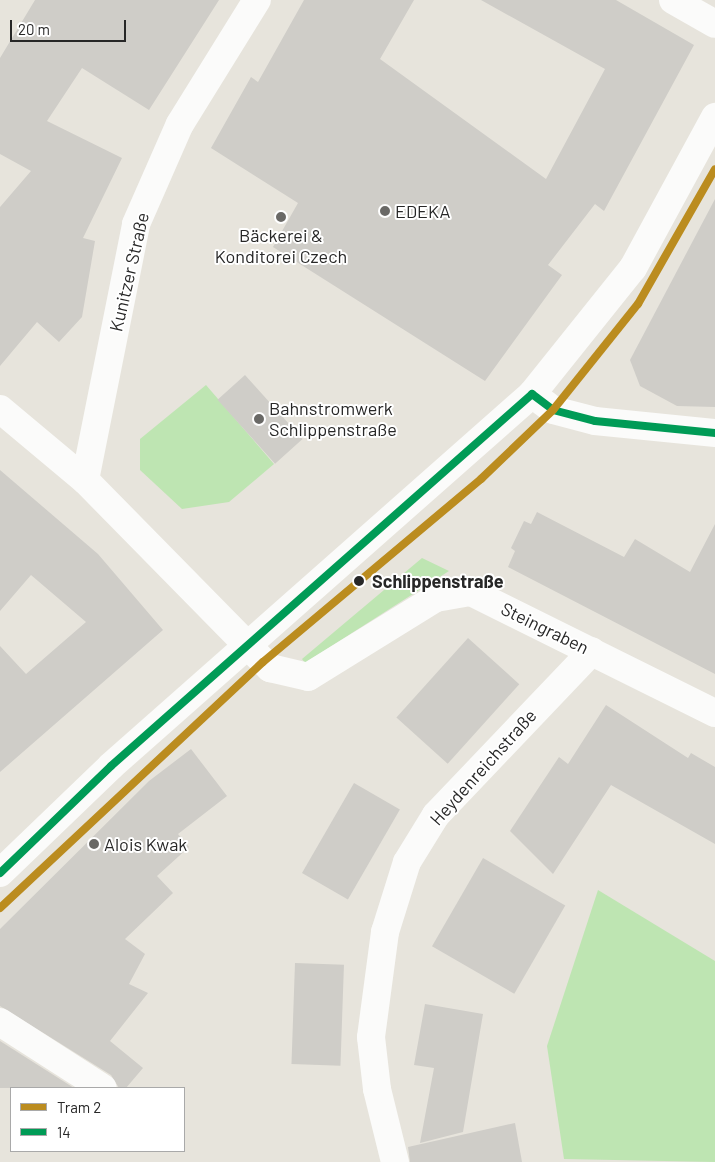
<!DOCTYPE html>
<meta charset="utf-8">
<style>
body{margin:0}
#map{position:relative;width:715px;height:1162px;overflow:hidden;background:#e7e4dc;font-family:Barlow,sans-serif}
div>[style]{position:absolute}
.green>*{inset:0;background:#bee5b2}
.building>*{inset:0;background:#cfcdc8;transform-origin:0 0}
.minor>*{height:28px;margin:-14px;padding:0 14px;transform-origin:14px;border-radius:14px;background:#fbfbfa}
.tertiary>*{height:28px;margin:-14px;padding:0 14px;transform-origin:14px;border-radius:14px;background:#fbfbfa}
.bus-1>*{height:8px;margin:-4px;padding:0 4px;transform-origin:4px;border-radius:4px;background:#009b56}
.tram-1>*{height:8px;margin:-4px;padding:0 4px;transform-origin:4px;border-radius:4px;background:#bb8c1f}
.dots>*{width:14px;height:14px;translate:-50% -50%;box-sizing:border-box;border:2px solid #fff;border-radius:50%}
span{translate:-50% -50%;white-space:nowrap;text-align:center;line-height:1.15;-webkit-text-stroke:4px #fff;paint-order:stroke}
.poi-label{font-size:18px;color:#272727}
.left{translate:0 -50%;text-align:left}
.street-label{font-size:18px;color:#272727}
.stop-label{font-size:18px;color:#272727;font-weight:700}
.legend{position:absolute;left:10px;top:1087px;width:175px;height:65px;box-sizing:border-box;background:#fff;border:1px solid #a9a9a9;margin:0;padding:6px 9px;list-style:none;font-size:15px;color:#272727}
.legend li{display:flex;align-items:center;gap:10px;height:25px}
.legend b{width:25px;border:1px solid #a9a9a9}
.scale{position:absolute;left:10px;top:20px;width:116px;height:22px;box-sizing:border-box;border:2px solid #272727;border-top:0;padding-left:6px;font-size:15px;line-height:18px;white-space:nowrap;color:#272727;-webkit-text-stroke:4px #fff;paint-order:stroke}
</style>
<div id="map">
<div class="green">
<i style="clip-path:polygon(206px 385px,274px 464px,229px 502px,182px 509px,140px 470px,140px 439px)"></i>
<i style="clip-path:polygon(422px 558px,449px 571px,305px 663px,302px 659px)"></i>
<i style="clip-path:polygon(598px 890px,715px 961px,715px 1162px,564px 1159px,547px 1046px)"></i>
</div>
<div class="building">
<i style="clip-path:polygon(35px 0,219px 0,149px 110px,82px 68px,47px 121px,122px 158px,83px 238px,95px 241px,82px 317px,59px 342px,37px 322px,0 366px,0 207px,31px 171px,0 154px,0 58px)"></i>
<i style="clip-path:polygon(304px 0,414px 0,380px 59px,546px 179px,605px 69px,481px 0,616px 0,694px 45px,604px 211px,595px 204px,548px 265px,562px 275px,485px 381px,273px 247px,298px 203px,211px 148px,251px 77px,258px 82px)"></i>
<i style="clip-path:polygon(715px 199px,715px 407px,677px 406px,640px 386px,630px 360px)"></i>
<i style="left:245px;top:375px;width:86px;height:37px;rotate:48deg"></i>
<i style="clip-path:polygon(0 470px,98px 554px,163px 630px,0 772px,0 646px,26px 674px,86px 622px,31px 575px,0 611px)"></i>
<i style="clip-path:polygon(537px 512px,624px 557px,635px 539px,690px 572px,715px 524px,715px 674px,508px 567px,515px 551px,511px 548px,524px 521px,531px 524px)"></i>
<i style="left:468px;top:638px;width:69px;height:107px;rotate:42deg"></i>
<i style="clip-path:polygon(606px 705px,688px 758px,691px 753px,715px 767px,715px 844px,611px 785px,553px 874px,510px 831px,559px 757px,568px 764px)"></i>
<i style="clip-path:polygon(191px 749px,227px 796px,178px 834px,189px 847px,157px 876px,173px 893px,125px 939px,145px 954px,129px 984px,148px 993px,110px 1041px,143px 1068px,126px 1088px,119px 1088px,111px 1075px,0 1006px,0 929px,149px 781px)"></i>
<i style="left:354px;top:783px;width:53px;height:104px;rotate:30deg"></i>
<i style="left:483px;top:858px;width:95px;height:102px;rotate:30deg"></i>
<i style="left:295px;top:963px;width:49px;height:101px;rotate:2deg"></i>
<i style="clip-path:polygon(425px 1004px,483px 1014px,463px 1132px,420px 1143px,434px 1068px,414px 1065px)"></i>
<i style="clip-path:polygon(0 1041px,74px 1088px,0 1088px)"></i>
<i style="clip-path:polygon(515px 1123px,522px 1162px,410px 1162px,408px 1147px)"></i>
</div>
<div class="minor">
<i style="left:673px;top:0;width:48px;rotate:29.7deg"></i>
<i style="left:532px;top:394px;width:26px;rotate:37deg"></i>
<i style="left:553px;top:410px;width:43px;rotate:14.7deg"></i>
<i style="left:595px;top:421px;width:121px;rotate:5.7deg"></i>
<i style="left:0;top:409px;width:111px;rotate:39.9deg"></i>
<i style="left:85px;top:480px;width:264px;rotate:45.5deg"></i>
<i style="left:270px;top:668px;width:39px;rotate:13deg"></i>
<i style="left:308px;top:677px;width:150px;rotate:-31.7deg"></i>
<i style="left:436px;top:598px;width:36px;rotate:-10deg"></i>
<i style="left:471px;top:592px;width:272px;rotate:26.4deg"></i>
<i style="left:85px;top:480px;width:261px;rotate:-78.7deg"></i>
<i style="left:136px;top:224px;width:109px;rotate:-66.3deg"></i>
<i style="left:180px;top:124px;width:146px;rotate:-58.2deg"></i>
<i style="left:0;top:1022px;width:122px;rotate:32.7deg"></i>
<i style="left:395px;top:1162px;width:75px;rotate:-103.9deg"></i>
<i style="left:377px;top:1089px;width:52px;rotate:-96.6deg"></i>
<i style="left:371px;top:1037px;width:106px;rotate:-82.4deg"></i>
<i style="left:385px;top:932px;width:73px;rotate:-72.6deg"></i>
<i style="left:407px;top:862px;width:55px;rotate:-58.3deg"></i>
<i style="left:436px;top:815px;width:226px;rotate:-46.4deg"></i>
</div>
<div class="tertiary">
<i style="left:0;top:873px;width:154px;rotate:-43.9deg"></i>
<i style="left:111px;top:766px;width:562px;rotate:-41.46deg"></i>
<i style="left:532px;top:394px;width:161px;rotate:-51.3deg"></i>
<i style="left:633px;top:268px;width:172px;rotate:-61.5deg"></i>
</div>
<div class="bus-1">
<i style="left:532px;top:394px;width:26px;rotate:37deg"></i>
<i style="left:553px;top:410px;width:43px;rotate:14.7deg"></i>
<i style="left:595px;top:421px;width:121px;rotate:5.7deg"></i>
<i style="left:0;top:873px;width:154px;rotate:-43.9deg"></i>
<i style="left:111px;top:766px;width:562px;rotate:-41.46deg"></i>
</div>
<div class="tram-1">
<i style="left:0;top:908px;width:360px;rotate:-43.1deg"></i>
<i style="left:263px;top:662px;width:285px;rotate:-40deg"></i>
<i style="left:481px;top:479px;width:100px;rotate:-43.8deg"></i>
<i style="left:553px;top:410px;width:136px;rotate:-51.3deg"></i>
<i style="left:638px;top:304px;width:155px;rotate:-60.3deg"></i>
</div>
<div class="dots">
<i style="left:385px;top:211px;background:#6a6966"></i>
<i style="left:281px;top:217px;background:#6a6966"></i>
<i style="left:259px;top:419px;background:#6a6966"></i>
<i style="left:359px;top:581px;background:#272727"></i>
<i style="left:94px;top:844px;background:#6a6966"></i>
</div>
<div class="poi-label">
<span class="left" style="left:395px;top:211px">EDEKA</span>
<span style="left:281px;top:246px">Bäckerei &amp;<br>Konditorei Czech</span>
<span class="left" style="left:269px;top:419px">Bahnstromwerk<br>Schlippenstraße</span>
<span class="left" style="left:104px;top:844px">Alois Kwak</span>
</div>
<div class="street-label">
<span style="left:129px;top:272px;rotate:-77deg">Kunitzer Straße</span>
<span style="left:545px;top:628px;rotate:26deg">Steingraben</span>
<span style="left:483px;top:767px;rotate:-48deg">Heydenreichstraße</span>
</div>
<div class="stop-label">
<span class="left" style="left:372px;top:581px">Schlippenstraße</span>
</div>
<ul class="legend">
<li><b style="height:6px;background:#bb8c1f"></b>Tram 2</li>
<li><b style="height:6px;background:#009b56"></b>14</li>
</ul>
<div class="scale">20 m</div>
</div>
